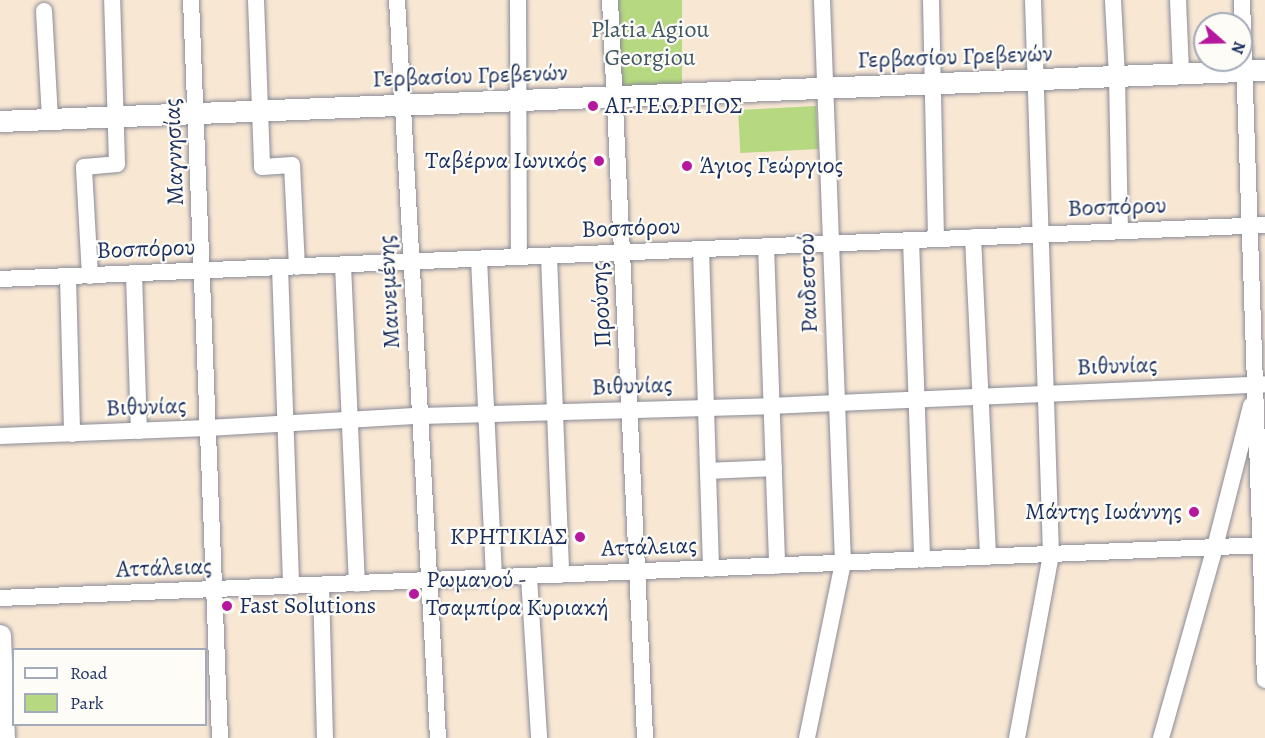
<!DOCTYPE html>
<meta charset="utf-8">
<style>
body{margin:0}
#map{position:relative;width:1265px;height:738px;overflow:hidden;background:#f8e7d3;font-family:Alegreya,serif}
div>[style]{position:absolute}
.green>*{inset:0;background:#b6d880;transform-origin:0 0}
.roads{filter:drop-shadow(0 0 2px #8a8b98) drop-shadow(0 0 2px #8a8b98)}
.minor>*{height:16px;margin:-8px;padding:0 8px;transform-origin:8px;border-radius:8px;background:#fff}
.major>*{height:21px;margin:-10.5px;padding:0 10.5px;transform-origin:10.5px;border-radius:10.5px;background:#fff}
.dots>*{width:16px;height:16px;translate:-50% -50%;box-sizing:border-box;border:3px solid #fdfcf7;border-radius:50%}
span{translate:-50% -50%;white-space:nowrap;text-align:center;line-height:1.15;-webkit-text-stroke:4.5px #fdfcf7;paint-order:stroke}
.park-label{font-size:24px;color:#425966}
.street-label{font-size:24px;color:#1b2f5e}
.poi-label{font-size:24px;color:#1b2f5e}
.left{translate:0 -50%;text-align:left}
.right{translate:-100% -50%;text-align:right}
.legend{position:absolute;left:12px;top:648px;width:195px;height:78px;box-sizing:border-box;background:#fdfcf7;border:2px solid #a3aaba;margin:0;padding:8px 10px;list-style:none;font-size:18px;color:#1b2f5e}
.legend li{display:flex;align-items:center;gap:12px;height:30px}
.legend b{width:30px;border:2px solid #a3aaba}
.north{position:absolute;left:1193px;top:12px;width:60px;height:60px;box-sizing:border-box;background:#fdfcf7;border:2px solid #a3aaba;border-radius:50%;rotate:110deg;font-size:16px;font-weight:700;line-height:24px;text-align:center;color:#1b2f5e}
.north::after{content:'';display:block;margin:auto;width:21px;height:27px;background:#b5179e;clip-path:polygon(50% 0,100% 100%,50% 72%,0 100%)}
</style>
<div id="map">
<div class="green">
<i style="left:616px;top:0;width:66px;height:89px"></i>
<i style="left:816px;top:106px;width:43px;height:78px;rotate:87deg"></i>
</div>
<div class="roads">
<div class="minor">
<i style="left:191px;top:0;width:739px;rotate:87.75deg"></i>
<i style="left:256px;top:0;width:167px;rotate:87.9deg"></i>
<i style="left:262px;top:167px;width:30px;rotate:-4deg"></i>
<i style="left:292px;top:165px;width:102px;rotate:87.2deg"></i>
<i style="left:397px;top:0;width:739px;rotate:86.82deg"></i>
<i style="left:518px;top:0;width:257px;rotate:89.8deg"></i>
<i style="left:610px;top:0;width:739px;rotate:87.28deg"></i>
<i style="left:931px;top:0;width:239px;rotate:88.8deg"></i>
<i style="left:1113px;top:0;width:76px;rotate:87deg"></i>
<i style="left:1117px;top:76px;width:155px;rotate:88.9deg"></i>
<i style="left:1178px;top:0;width:73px;rotate:87.6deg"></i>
<i style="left:1242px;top:0;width:680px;rotate:88.06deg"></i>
<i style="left:44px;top:11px;width:108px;rotate:86.8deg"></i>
<i style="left:973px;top:237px;width:320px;rotate:87.3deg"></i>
<i style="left:911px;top:240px;width:320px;rotate:88deg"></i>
<i style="left:766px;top:246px;width:320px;rotate:88deg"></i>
<i style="left:701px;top:249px;width:320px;rotate:88.2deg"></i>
<i style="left:549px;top:256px;width:319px;rotate:87.8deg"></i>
<i style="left:479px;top:259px;width:319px;rotate:87.3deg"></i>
<i style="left:343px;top:265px;width:319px;rotate:87.5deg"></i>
<i style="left:280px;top:267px;width:320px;rotate:88deg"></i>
<i style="left:134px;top:274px;width:157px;rotate:88.2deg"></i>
<i style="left:90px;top:276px;width:109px;rotate:-93.2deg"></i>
<i style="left:84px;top:167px;width:33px;rotate:-5deg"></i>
<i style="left:117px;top:164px;width:164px;rotate:-91.7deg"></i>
<i style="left:68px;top:277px;width:157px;rotate:88.5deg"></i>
<i style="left:0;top:279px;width:1266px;rotate:-2.44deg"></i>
<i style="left:0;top:436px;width:208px;rotate:-2.2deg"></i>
<i style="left:208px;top:428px;width:211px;rotate:-3.3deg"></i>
<i style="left:419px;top:416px;width:352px;rotate:-1.6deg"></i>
<i style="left:771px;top:406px;width:494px;rotate:-2.5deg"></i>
<i style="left:708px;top:471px;width:66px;rotate:-2.6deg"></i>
<i style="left:529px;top:577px;width:161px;rotate:86.4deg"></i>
<i style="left:321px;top:586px;width:152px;rotate:88.5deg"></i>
<i style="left:0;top:598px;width:1266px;rotate:-2.4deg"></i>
<i style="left:807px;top:738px;width:179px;rotate:-78.4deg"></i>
<i style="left:843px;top:563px;width:563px;rotate:-92.14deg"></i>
<i style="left:1017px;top:738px;width:187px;rotate:-79.5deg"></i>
<i style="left:1051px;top:554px;width:554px;rotate:-91.86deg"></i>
<i style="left:1161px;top:738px;width:198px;rotate:-74.2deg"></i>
<i style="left:1215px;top:547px;width:146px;rotate:-75.7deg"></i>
</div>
<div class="major">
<i style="left:0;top:121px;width:1266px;rotate:-2.31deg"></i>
<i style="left:0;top:635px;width:103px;rotate:87.8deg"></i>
</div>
</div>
<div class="dots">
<i style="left:593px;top:106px;background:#b5179e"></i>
<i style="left:599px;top:161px;background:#b5179e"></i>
<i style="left:687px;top:166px;background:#b5179e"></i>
<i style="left:1194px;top:512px;background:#b5179e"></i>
<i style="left:580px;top:537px;background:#b5179e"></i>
<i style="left:414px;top:594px;background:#b5179e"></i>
<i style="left:227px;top:606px;background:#b5179e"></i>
</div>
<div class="park-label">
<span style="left:650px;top:44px">Platia Agiou<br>Georgiou</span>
</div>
<div class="street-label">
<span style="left:955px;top:57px;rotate:-2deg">Γερβασίου Γρεβενών</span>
<span style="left:470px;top:76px;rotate:-2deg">Γερβασίου Γρεβενών</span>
<span style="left:174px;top:152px;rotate:-92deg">Μαγνησίας</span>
<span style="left:1117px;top:207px;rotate:-2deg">Βοσπόρου</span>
<span style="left:631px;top:228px;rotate:-2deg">Βοσπόρου</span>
<span style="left:146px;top:249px;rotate:-2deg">Βοσπόρου</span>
<span style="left:808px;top:283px;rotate:-92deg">Ραιδεστού</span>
<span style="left:389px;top:292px;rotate:-93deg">Μαινεμένης</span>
<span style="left:601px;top:305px;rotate:-93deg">Προύσης</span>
<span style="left:1117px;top:366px;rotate:-2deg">Βιθυνίας</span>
<span style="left:632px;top:386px;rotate:-2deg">Βιθυνίας</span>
<span style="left:146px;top:407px;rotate:-2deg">Βιθυνίας</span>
<span style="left:649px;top:547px;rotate:-2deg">Αττάλειας</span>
<span style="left:164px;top:568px;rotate:-2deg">Αττάλειας</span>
</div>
<div class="poi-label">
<span class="left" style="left:605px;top:106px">ΑΓ.ΓΕΩΡΓΙΟΣ</span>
<span class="right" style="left:587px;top:161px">Ταβέρνα Ιωνικός</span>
<span class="left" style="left:699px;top:166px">Άγιος Γεώργιος</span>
<span class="right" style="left:1182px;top:512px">Μάντης Ιωάννης</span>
<span class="right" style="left:568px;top:537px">ΚΡΗΤΙΚΙΑΣ</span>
<span class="left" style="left:426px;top:594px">Ρωμανού -<br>Τσαμπίρα Κυριακή</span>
<span class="left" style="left:239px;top:606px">Fast Solutions</span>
</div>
<ul class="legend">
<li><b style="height:8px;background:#fff"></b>Road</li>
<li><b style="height:16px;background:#b6d880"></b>Park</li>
</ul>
<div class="north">N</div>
</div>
